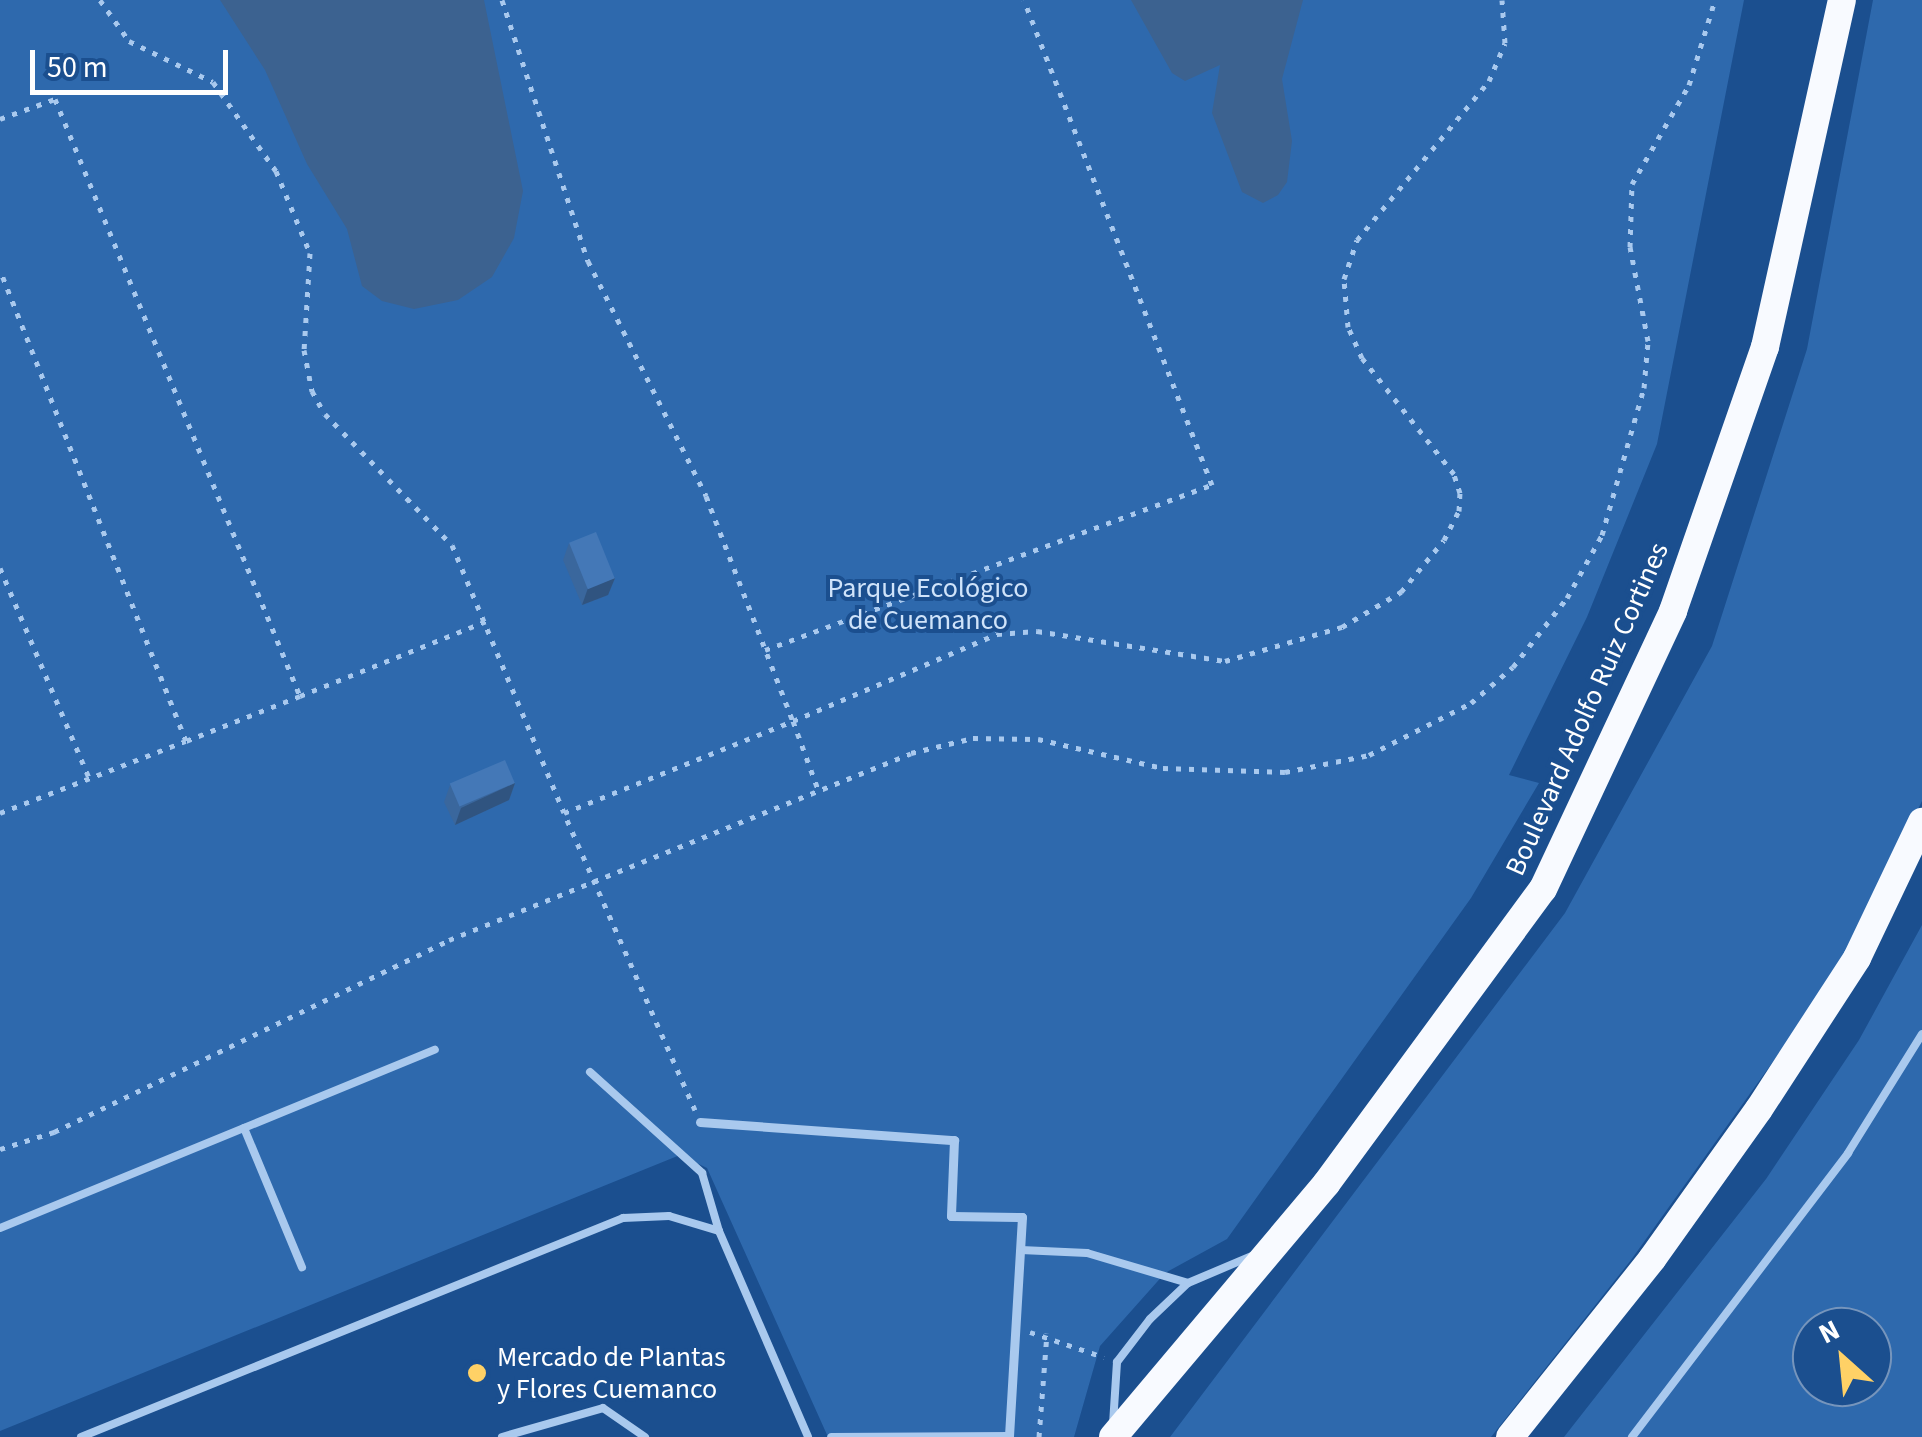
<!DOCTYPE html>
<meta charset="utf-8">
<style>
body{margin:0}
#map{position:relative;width:1922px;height:1437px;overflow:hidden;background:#1b4f8f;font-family:"Source Sans 3",sans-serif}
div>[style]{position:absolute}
.green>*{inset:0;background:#2e69ad}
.water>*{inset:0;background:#3c6290}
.path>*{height:5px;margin-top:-2.5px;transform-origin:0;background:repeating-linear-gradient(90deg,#a9c9ee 0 5px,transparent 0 13px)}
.service>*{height:8px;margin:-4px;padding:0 4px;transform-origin:4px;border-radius:4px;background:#a9c9ee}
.pedestrian>*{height:9px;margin:-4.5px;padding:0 4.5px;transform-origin:4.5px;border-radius:4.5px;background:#a9c9ee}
.trunk>*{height:28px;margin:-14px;padding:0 14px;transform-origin:14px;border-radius:14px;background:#f8faff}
.wall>*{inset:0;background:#3a679d}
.shaded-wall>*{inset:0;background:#305480}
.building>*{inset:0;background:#4478b7;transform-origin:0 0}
.dots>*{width:28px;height:28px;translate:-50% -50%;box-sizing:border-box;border:5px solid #1b4f8f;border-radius:50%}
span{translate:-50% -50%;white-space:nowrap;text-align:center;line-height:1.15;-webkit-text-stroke:8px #1b4f8f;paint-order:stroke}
.park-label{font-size:28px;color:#cfe3fa}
.street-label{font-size:28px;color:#fff}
.poi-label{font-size:28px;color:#fff}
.left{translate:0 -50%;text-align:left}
.north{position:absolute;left:1792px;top:1307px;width:100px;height:100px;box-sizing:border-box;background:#1b4f8f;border:2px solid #7695bc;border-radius:50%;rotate:333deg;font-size:28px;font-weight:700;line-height:40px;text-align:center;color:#fff}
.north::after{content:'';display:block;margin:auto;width:35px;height:45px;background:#ffd166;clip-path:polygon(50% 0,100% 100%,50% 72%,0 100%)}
.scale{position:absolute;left:30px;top:50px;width:198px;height:45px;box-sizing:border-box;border:5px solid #fff;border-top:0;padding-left:12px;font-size:30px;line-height:35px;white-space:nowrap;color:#fff;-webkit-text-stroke:8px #1b4f8f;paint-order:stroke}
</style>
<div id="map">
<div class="green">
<i style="clip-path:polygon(0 0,1744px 0,1657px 444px,1587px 617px,1509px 775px,1539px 783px,1471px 898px,1227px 1239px,1165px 1273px,1100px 1346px,1074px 1437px,828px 1437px,707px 1168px,680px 1155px,0 1431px)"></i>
<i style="clip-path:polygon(1873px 0,1922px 0,1922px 801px,1842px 965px,1631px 1260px,1491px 1437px,1170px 1437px,1565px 913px,1712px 646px,1807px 349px)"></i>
<i style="clip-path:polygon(evenodd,1922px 925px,1922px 1437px,1564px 1437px,1766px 1179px,1859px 1040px,1922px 925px,1812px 1327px,1872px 1327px,1872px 1387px,1812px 1387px,1812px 1327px)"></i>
</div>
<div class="water">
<i style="clip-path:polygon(220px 0,484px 0,523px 191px,514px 238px,492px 277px,458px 300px,414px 309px,382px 301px,362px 286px,347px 229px,307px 164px,265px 70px)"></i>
<i style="clip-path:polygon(1131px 0,1303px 0,1282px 79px,1292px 141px,1287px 182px,1278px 195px,1263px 203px,1242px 192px,1212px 113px,1220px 65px,1185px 81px,1172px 73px)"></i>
</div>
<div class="path">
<i style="left:100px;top:0;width:50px;rotate:54.7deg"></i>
<i style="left:129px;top:41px;width:93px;rotate:26deg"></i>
<i style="left:213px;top:82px;width:109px;rotate:54.7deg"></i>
<i style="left:276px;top:171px;width:89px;rotate:67.5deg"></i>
<i style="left:310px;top:253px;width:97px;rotate:93.5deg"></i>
<i style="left:304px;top:350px;width:42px;rotate:79deg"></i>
<i style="left:312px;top:391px;width:26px;rotate:61deg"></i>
<i style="left:325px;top:414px;width:182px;rotate:45.9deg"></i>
<i style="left:452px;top:545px;width:290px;rotate:67.3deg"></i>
<i style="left:502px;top:0;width:275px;rotate:71.8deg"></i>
<i style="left:588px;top:261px;width:263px;rotate:63.3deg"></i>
<i style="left:706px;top:496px;width:241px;rotate:68.9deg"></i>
<i style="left:793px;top:721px;width:222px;rotate:-23.1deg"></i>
<i style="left:997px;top:634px;width:40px;rotate:-4.3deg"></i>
<i style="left:1037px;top:631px;width:190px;rotate:9.1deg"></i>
<i style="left:1225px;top:661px;width:122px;rotate:-16.2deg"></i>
<i style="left:1342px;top:627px;width:69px;rotate:-30.7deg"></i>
<i style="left:1401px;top:592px;width:67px;rotate:-50.4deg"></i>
<i style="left:1444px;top:540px;width:33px;rotate:-63deg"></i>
<i style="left:1459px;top:511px;width:18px;rotate:-87deg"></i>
<i style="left:1460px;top:493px;width:20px;rotate:-108deg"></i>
<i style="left:1454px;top:474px;width:148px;rotate:-128.4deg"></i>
<i style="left:1362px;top:358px;width:34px;rotate:-114deg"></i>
<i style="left:1348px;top:327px;width:48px;rotate:-94.8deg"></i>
<i style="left:1344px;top:279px;width:41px;rotate:-71.6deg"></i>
<i style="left:1357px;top:240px;width:207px;rotate:-50.3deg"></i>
<i style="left:1489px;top:81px;width:41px;rotate:-67.2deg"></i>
<i style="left:1505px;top:43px;width:43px;rotate:-94deg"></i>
<i style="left:0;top:119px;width:59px;rotate:-20deg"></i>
<i style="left:55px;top:99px;width:645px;rotate:67.69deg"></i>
<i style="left:300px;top:696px;width:123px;rotate:158.5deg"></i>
<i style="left:186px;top:741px;width:506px;rotate:-111.55deg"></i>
<i style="left:0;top:568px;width:228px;rotate:67deg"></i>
<i style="left:765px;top:650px;width:476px;rotate:-20.3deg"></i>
<i style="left:1212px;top:485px;width:520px;rotate:-111.19deg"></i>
<i style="left:300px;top:696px;width:201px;rotate:-21.9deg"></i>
<i style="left:0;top:813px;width:199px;rotate:-21.2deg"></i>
<i style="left:695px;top:1110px;width:325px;rotate:-113.8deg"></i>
<i style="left:564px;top:813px;width:247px;rotate:-21.9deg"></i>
<i style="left:793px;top:721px;width:76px;rotate:69.9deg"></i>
<i style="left:0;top:1149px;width:57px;rotate:-17.5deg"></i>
<i style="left:54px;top:1132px;width:439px;rotate:-25.9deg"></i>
<i style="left:449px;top:940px;width:498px;rotate:-22deg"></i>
<i style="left:911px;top:753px;width:64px;rotate:-13.6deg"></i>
<i style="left:973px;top:738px;width:65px;rotate:0.9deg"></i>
<i style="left:1038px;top:739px;width:128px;rotate:13.1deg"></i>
<i style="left:1163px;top:768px;width:122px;rotate:1.9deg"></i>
<i style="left:1285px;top:772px;width:86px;rotate:-11.4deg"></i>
<i style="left:1369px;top:755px;width:114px;rotate:-27deg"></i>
<i style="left:1471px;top:703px;width:55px;rotate:-40.6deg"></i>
<i style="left:1513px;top:667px;width:88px;rotate:-52deg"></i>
<i style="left:1567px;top:598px;width:72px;rotate:-60.9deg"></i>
<i style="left:1602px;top:535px;width:153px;rotate:-74.1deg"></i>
<i style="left:1644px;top:388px;width:47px;rotate:-85.1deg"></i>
<i style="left:1648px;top:341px;width:96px;rotate:-100.8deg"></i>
<i style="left:1630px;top:247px;width:63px;rotate:-88.2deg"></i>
<i style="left:1632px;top:184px;width:114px;rotate:-60.1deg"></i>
<i style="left:1689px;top:85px;width:89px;rotate:-73deg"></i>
<i style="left:1030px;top:1332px;width:78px;rotate:18.7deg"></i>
<i style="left:1039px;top:1437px;width:104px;rotate:-85.6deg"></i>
</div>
<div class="service">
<i style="left:590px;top:1072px;width:151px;rotate:42deg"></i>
<i style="left:702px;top:1173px;width:60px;rotate:73.7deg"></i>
<i style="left:719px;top:1231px;width:224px;rotate:66.6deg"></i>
<i style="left:244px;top:1128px;width:151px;rotate:67.4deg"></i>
<i style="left:0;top:1228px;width:470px;rotate:-22.3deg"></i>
<i style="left:1021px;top:1250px;width:66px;rotate:2.6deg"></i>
<i style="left:1087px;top:1253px;width:105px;rotate:16.5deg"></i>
<i style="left:1113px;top:1424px;width:62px;rotate:-86.3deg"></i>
<i style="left:1117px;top:1362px;width:54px;rotate:-52.5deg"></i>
<i style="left:1150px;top:1319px;width:52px;rotate:-43.5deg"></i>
<i style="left:1188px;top:1283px;width:72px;rotate:-23deg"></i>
<i style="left:81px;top:1437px;width:585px;rotate:-22deg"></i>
<i style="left:623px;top:1218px;width:46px;rotate:-2.5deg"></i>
<i style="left:669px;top:1216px;width:52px;rotate:16.7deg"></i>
<i style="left:502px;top:1437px;width:105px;rotate:-16deg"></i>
<i style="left:603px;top:1408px;width:51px;rotate:34.6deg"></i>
<i style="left:1632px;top:1437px;width:357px;rotate:-52.7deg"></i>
<i style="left:1848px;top:1153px;width:140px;rotate:-58.1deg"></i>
</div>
<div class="pedestrian">
<i style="left:700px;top:1122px;width:255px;rotate:4.1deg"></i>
<i style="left:954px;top:1140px;width:76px;rotate:92.3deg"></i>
<i style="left:951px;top:1216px;width:71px;rotate:0.8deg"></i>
<i style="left:1022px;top:1217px;width:219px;rotate:93.4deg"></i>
<i style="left:1009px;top:1436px;width:178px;rotate:179.7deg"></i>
</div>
<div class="trunk">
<i style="left:1113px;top:1437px;width:331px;rotate:-49.9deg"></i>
<i style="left:1326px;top:1184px;width:366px;rotate:-53.7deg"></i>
<i style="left:1543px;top:889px;width:307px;rotate:-64.9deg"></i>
<i style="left:1673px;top:611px;width:280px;rotate:-70.8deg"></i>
<i style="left:1765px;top:347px;width:355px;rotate:-77.5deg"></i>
<i style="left:1510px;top:1437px;width:228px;rotate:-51.4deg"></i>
<i style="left:1652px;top:1259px;width:184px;rotate:-54.5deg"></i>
<i style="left:1759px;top:1109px;width:180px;rotate:-57deg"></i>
<i style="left:1857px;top:958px;width:151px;rotate:-64.5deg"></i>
</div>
<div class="wall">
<i style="clip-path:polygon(569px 543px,615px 578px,608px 595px,582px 605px,563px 560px)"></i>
<i style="clip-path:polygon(515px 783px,509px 800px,455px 825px,444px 802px,450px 785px)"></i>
</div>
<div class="shaded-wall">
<i style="clip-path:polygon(615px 578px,608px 595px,582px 605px,588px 588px)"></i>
<i style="clip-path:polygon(515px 783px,509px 800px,455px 825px,461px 808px)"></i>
</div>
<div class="building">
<i style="left:596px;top:532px;width:50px;height:29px;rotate:68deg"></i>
<i style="left:505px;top:760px;width:25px;height:60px;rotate:67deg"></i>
</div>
<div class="dots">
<i style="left:477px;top:1373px;background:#ffd166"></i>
</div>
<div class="park-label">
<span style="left:928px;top:604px">Parque Ecológico<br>de Cuemanco</span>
</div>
<div class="street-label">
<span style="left:1587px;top:709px;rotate:-66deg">Boulevard Adolfo Ruiz Cortines</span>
</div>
<div class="poi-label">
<span class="left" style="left:497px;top:1373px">Mercado de Plantas<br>y Flores Cuemanco</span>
</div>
<div class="north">N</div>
<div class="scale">50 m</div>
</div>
